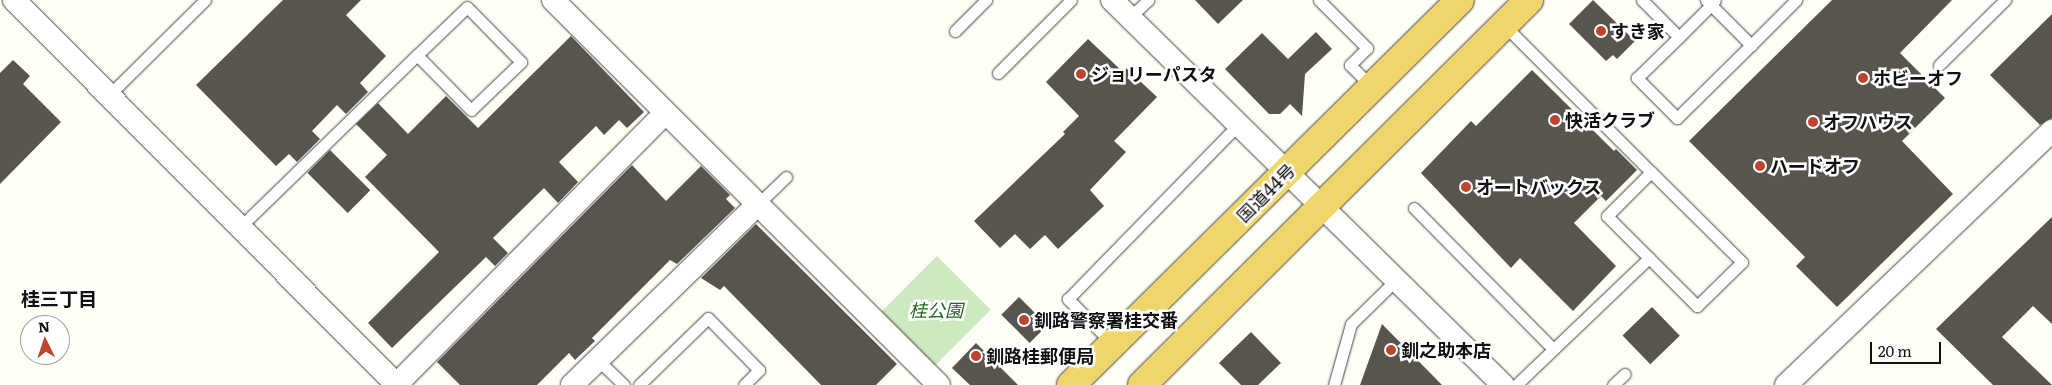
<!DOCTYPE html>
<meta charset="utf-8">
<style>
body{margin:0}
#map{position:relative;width:2052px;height:385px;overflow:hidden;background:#fefff5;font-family:Literata,"Noto Sans JP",serif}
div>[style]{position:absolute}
.green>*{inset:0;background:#cce9bf;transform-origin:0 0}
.building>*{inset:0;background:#59544d;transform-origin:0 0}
.roads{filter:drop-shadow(0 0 1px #444) drop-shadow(0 0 1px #444)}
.service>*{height:11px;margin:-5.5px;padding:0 5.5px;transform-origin:5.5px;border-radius:5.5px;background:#fff}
.minor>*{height:22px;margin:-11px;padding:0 11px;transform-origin:11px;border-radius:11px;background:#fff}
.trunk>*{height:28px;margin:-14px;padding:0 14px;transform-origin:14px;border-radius:14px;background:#f0d66a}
.dots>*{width:14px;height:14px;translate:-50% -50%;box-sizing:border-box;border:2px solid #fff;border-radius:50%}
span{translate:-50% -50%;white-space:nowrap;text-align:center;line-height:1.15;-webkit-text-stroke:5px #fff;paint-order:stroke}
.poi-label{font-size:18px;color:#111;font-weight:700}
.left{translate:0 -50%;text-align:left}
.street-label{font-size:18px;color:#111}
.park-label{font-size:18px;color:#236722;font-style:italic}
.neighbourhood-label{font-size:19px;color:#111;font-weight:700}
.north{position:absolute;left:20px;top:315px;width:50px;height:50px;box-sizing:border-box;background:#fff;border:1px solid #a0a0a0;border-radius:50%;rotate:356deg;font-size:14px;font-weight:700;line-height:20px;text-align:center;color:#111}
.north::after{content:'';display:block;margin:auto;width:18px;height:22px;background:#bd442d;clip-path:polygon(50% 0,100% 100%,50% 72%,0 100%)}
.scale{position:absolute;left:1870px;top:342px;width:71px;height:22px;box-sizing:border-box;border:2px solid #111;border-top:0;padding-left:6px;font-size:15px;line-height:18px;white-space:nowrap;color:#111;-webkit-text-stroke:4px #fff;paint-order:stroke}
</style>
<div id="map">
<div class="green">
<i style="left:937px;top:256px;width:76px;height:83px;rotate:45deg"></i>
</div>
<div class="building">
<i style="clip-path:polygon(283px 0,361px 0,346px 15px,386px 56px,360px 83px,368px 92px,346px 114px,337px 105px,312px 131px,320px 139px,297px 162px,289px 154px,276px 166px,196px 85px)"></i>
<i style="clip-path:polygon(1195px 0,1243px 0,1218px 24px)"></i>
<i style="clip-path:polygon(1593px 0,1635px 41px,1617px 59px,1613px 55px,1606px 61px,1569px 24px)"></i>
<i style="clip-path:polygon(1832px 0,1952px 0,1900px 53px,1945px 98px,1902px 141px,1953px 194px,1837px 307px,1796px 266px,1805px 257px,1689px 141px)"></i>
<i style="clip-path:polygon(2052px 14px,2052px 118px,2040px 125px,1990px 75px)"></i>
<i style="clip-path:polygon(1316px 32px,1332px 49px,1305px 74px,1302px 116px,1290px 104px,1280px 114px,1269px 114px,1225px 69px,1262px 33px,1288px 59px)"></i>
<i style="clip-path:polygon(571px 36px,644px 112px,627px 128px,619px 120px,604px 135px,596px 126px,559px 162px,578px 182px,558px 203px,544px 188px,493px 238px,508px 253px,495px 266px,486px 257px,392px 348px,368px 323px,439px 252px,365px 177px,387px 155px,356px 124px,378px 103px,408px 134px,446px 96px,478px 128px)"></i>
<i style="clip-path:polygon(1088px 39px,1123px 72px,1126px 68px,1157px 97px,1114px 141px,1126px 152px,1090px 190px,1104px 206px,1058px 249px,1045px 235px,1030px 249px,1015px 234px,1000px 248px,974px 221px,1065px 134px,1063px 132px,1079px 116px,1046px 82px)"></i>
<i style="clip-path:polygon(13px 60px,30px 76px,23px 84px,61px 122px,0 184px,0 73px)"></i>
<i style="clip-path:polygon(1532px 70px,1614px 151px,1616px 149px,1637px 170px,1606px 201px,1601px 196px,1574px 223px,1616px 266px,1573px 311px,1520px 258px,1511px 268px,1421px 173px,1471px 121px,1476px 126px)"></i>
<i style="left:330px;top:150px;width:57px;height:32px;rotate:45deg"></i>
<i style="clip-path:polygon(632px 165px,666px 201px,701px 166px,730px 195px,726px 199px,735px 208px,677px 264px,670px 260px,592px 338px,595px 341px,575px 360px,569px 353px,537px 385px,460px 385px,437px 362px)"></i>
<i style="clip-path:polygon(2052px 217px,2052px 324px,2033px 306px,2002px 337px,2052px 385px,1993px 385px,1936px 329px)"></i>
<i style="clip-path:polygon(756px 224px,897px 364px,876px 385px,821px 385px,724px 286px,720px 290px,701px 278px)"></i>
<i style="left:1019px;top:297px;width:40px;height:25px;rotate:45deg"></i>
<i style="left:1652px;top:307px;width:40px;height:41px;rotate:46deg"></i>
<i style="clip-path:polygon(1382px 324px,1442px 385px,1360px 385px)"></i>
<i style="clip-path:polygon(1251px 332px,1281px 363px,1258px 385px,1241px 385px,1219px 363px)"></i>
<i style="clip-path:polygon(976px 343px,1018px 385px,970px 385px,952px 368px)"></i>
</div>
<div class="roads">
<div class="service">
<i style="left:1319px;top:0;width:68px;rotate:45deg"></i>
<i style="left:1367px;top:48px;width:24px;rotate:135deg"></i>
<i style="left:1350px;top:65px;width:30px;rotate:45deg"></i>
<i style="left:1642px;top:0;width:52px;rotate:45deg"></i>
<i style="left:1706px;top:0;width:64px;rotate:45deg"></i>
<i style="left:1751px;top:45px;width:104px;rotate:135.4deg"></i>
<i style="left:1677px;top:118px;width:57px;rotate:-135deg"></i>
<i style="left:1637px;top:78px;width:59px;rotate:-44.3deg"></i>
<i style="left:1679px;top:37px;width:45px;rotate:-45deg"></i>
<i style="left:1711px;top:5px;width:6px;rotate:-51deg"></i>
<i style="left:1130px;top:17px;width:25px;rotate:-43deg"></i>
<i style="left:1504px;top:25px;width:208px;rotate:45deg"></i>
<i style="left:1651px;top:172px;width:128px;rotate:44.7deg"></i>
<i style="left:1742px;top:262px;width:63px;rotate:135.6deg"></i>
<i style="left:1697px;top:306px;width:127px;rotate:-135deg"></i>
<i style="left:1607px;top:216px;width:62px;rotate:-45deg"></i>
<i style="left:955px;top:31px;width:44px;rotate:-45deg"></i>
<i style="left:1751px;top:45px;width:64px;rotate:-45deg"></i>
<i style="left:1939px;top:65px;width:93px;rotate:-44.6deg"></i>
<i style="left:998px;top:73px;width:103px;rotate:-45deg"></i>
<i style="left:109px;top:95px;width:135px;rotate:-44.7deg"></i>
<i style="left:758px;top:204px;width:39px;rotate:-44deg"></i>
<i style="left:1414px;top:208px;width:198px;rotate:45.4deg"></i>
<i style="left:240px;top:227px;width:247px;rotate:-44.2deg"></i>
<i style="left:417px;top:55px;width:69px;rotate:-43.8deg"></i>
<i style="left:467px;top:7px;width:77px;rotate:45.5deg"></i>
<i style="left:521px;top:62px;width:69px;rotate:136.2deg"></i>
<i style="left:471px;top:110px;width:77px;rotate:-134.5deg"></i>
<i style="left:1113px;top:344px;width:64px;rotate:-135deg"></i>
<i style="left:1068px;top:299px;width:245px;rotate:-45.7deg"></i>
<i style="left:598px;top:360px;width:36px;rotate:44deg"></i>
<i style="left:639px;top:385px;width:96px;rotate:-44.2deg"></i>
<i style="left:708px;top:318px;width:73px;rotate:45.6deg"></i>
<i style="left:759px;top:370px;width:21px;rotate:135deg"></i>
<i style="left:1334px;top:385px;width:63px;rotate:-74.4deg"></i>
<i style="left:1351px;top:324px;width:63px;rotate:-44.4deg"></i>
<i style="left:1516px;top:385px;width:184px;rotate:-43.7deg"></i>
<i style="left:1613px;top:385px;width:16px;rotate:-43deg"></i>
</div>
<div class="minor">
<i style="left:14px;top:0;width:543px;rotate:45.15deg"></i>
<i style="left:553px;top:0;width:545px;rotate:44.93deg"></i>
<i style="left:1112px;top:0;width:549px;rotate:44.56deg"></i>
<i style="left:397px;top:384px;width:381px;rotate:-45.3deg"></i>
<i style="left:572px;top:385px;width:260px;rotate:-44.2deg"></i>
<i style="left:1786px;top:385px;width:368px;rotate:-43.7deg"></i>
</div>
<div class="trunk">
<i style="left:1071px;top:385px;width:547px;rotate:-44.7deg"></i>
<i style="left:1142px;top:385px;width:546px;rotate:-44.85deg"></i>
</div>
</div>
<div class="dots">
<i style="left:1601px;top:31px;background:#bd442d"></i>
<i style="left:1081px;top:74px;background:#bd442d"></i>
<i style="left:1863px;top:78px;background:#bd442d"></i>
<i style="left:1555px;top:120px;background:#bd442d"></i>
<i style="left:1813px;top:122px;background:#bd442d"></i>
<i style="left:1760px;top:166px;background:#bd442d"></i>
<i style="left:1466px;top:187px;background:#bd442d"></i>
<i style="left:1024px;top:320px;background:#bd442d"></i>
<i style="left:1391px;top:350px;background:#bd442d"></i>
<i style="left:976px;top:356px;background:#bd442d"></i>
</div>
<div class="poi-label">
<span class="left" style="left:1611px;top:31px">すき家</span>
<span class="left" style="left:1091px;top:74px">ジョリーパスタ</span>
<span class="left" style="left:1873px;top:78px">ホビーオフ</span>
<span class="left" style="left:1565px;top:120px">快活クラブ</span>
<span class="left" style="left:1823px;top:122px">オフハウス</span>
<span class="left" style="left:1770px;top:166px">ハードオフ</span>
<span class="left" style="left:1476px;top:187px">オートバックス</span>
<span class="left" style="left:1034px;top:320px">釧路警察署桂交番</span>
<span class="left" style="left:1401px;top:350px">釧之助本店</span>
<span class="left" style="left:986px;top:356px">釧路桂郵便局</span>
</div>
<div class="street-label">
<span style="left:1266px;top:193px;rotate:-45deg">国道44号</span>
</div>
<div class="park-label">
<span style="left:936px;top:310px">桂公園</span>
</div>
<div class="neighbourhood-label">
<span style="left:59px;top:299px">桂三丁目</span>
</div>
<div class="north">N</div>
<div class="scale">20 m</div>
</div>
